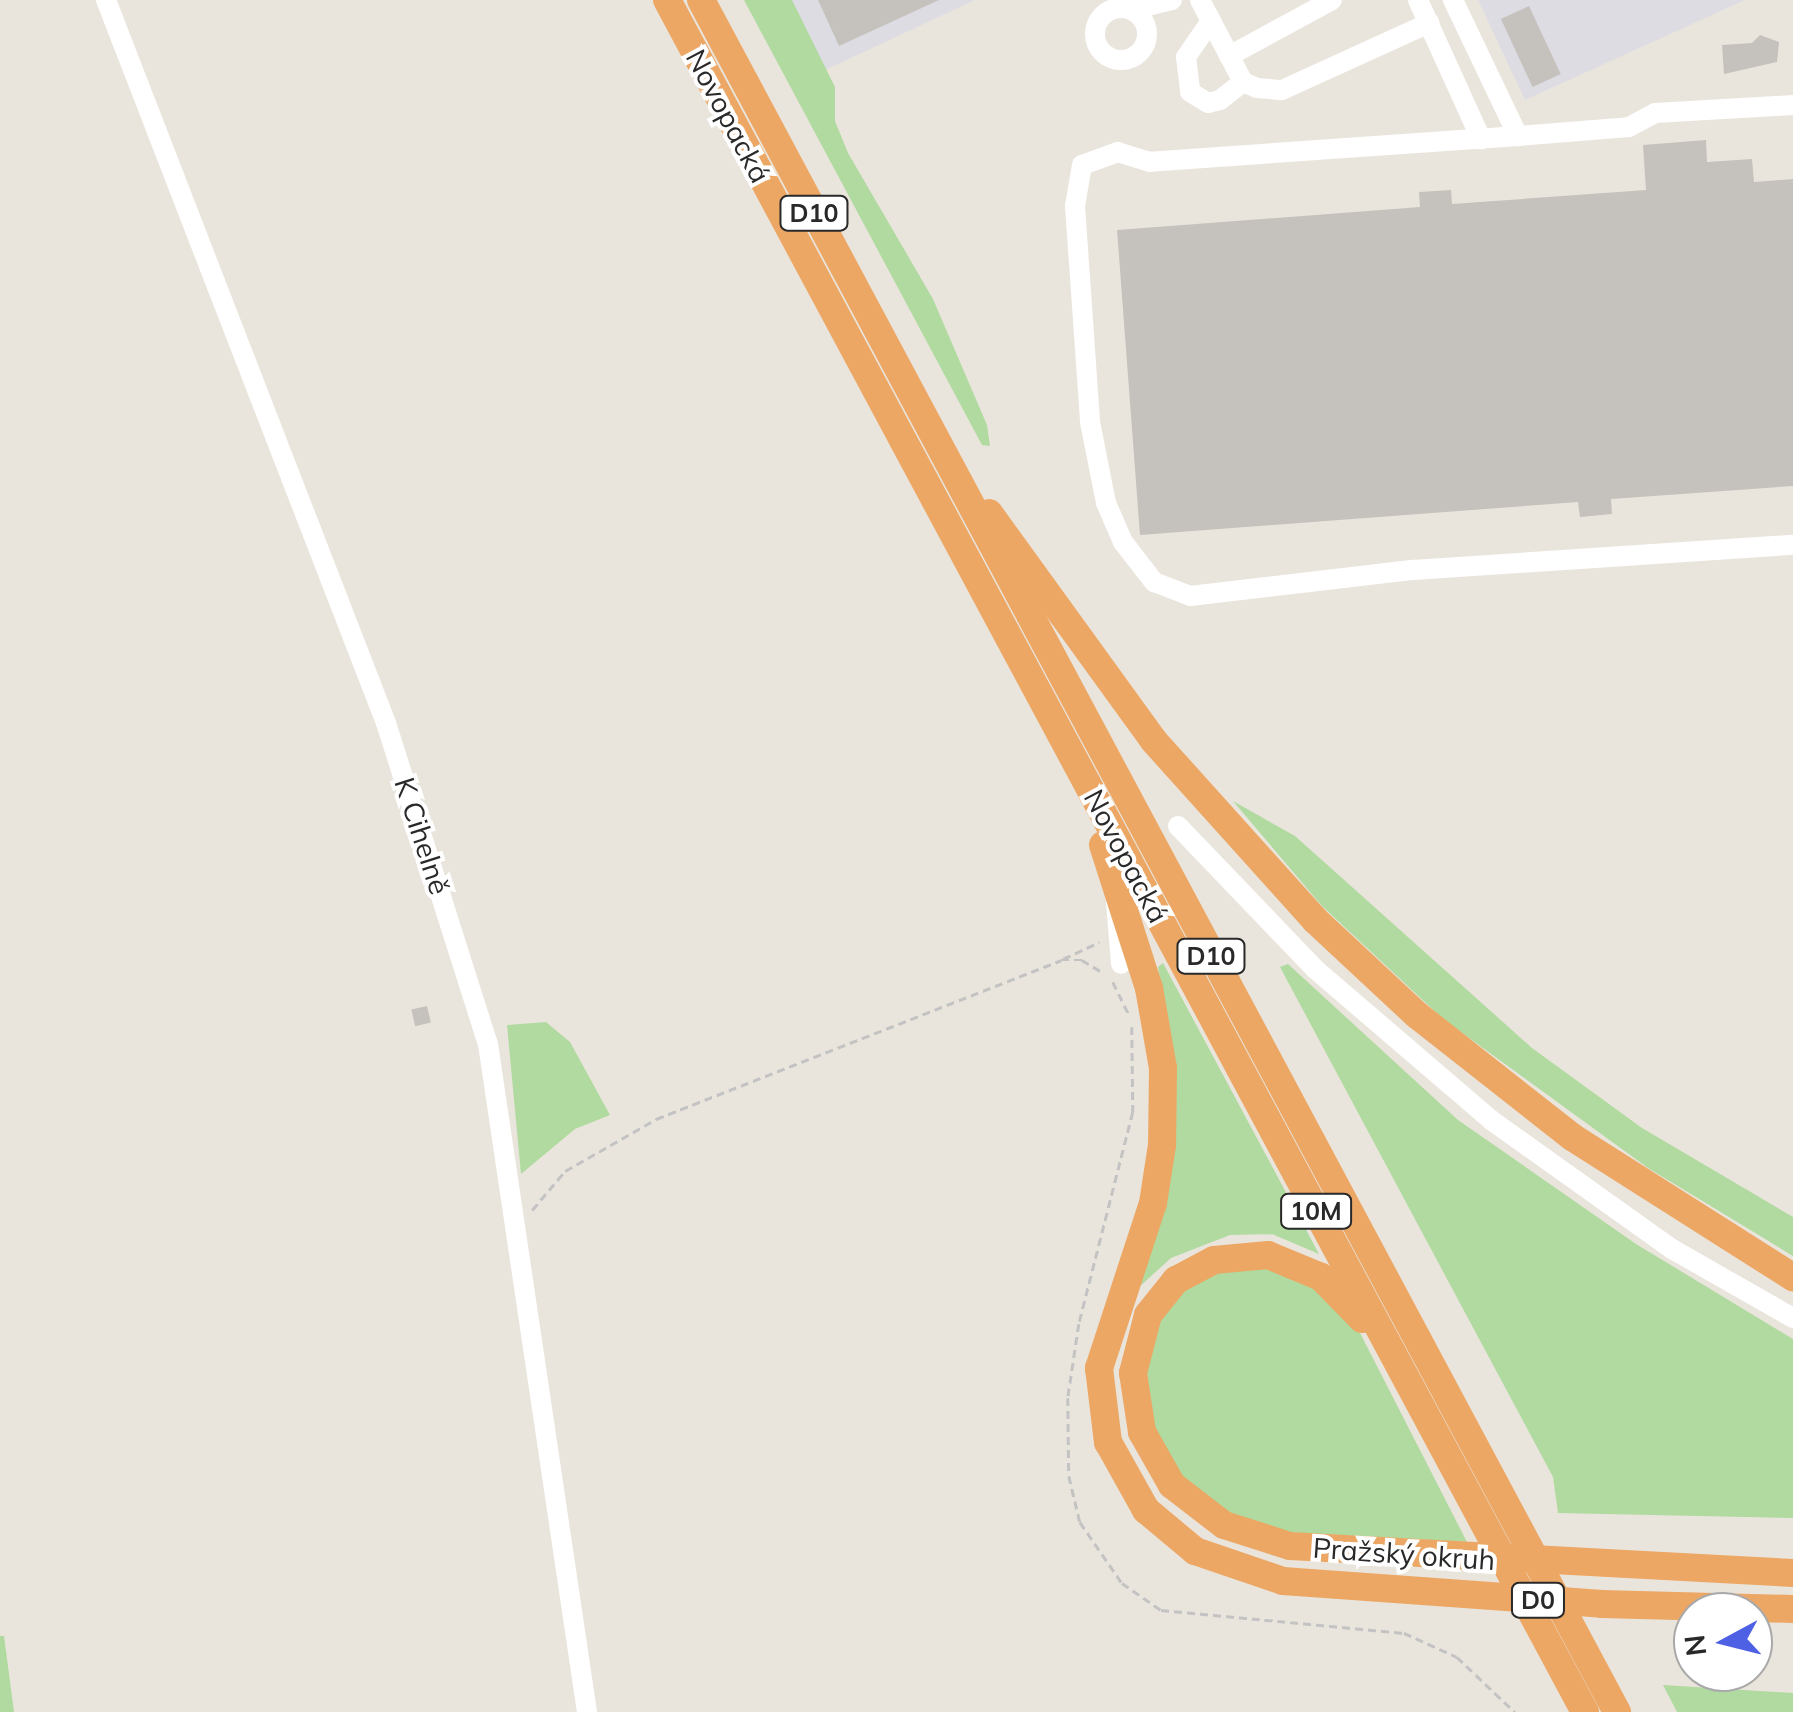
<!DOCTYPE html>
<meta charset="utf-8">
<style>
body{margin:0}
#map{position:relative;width:1793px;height:1712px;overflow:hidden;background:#eae5dc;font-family:Mulish,sans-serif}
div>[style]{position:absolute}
.industrial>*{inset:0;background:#dedce3}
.green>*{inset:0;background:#b0da9f}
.building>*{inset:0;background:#c5c1bc;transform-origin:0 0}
.path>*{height:2.5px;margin-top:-1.25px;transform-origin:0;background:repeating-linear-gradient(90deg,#c3c3c3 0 8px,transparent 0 13px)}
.minor>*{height:20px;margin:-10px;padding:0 10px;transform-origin:10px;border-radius:10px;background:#fff}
.minor>.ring{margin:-10px;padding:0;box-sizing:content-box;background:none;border:20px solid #fff;border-radius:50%}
.highway>*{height:28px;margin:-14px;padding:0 14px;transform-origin:14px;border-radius:14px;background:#eca765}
span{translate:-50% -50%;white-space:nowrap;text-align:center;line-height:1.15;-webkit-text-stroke:8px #fff;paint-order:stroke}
.shield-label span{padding:2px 8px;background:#fff;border:2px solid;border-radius:8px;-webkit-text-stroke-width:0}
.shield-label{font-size:25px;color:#292929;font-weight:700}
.street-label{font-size:28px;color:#292929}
.north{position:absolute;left:1673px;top:1592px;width:100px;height:100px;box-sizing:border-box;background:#fff;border:2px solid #a9a9a9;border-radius:50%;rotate:263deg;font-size:28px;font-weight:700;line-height:40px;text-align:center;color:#292929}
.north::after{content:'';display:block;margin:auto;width:35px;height:45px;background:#4e61e5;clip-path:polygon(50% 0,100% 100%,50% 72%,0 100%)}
</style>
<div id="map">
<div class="industrial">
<i style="clip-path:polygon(788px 0,975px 0,821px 72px)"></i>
<i style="clip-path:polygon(1478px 0,1745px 0,1525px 100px)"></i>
</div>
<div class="green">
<i style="clip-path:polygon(744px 0,792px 0,835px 87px,835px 121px,848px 153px,933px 299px,987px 425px,990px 446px,982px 445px)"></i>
<i style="clip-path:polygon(1233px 801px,1295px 836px,1532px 1048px,1642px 1128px,1793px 1217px,1793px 1256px,1648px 1168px,1443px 1019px,1322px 906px)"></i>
<i style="clip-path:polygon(1163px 963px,1319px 1254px,1272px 1234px,1230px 1235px,1171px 1258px,1138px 1288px,1175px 1066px,1158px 967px)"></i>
<i style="clip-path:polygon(1288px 964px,1458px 1120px,1636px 1244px,1793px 1339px,1793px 1518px,1558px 1513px,1553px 1477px,1280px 967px)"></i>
<i style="clip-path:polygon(546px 1022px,570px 1042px,610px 1115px,575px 1129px,521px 1174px,507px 1025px)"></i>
<i style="clip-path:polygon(1270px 1266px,1315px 1283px,1359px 1331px,1467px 1542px,1267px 1531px,1224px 1516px,1161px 1456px,1143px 1395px,1155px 1319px,1207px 1270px)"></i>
<i style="clip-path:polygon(0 1636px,4px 1636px,14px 1712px,0 1712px)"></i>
<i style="clip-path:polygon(1663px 1685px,1793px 1693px,1793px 1712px,1677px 1712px)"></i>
</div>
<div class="building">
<i style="clip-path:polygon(818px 0,939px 0,839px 46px)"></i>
<i style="left:1529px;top:6px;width:75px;height:31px;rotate:65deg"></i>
<i style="clip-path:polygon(1760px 35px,1779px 42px,1777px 62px,1724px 74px,1722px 45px,1752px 43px)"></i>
<i style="clip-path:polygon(1706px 140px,1707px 162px,1752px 159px,1754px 182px,1793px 179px,1793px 486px,1611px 499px,1612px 514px,1580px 517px,1578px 502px,1140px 535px,1117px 230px,1420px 207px,1419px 192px,1451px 190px,1452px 204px,1646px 190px,1643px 145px)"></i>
<i style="left:427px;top:1006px;width:17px;height:16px;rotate:77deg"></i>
</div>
<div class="path">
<i style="left:1063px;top:959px;width:40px;rotate:-25deg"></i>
<i style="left:1113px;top:982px;width:37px;rotate:64deg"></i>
<i style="left:1132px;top:1027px;width:85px;rotate:89.3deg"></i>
<i style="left:1133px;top:1112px;width:219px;rotate:104.3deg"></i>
<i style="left:1079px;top:1324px;width:75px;rotate:98.5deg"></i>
<i style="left:1068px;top:1398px;width:78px;rotate:89.3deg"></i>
<i style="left:1069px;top:1476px;width:47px;rotate:76.6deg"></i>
<i style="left:1080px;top:1522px;width:74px;rotate:55.5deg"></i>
<i style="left:1122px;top:1583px;width:47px;rotate:34.7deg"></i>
<i style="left:1161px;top:1610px;width:244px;rotate:5.4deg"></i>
<i style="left:1404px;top:1633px;width:58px;rotate:24.4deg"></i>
<i style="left:1457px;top:1657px;width:80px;rotate:43.5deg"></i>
<i style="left:532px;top:1210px;width:51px;rotate:-49.8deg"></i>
<i style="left:565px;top:1171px;width:105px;rotate:-29.7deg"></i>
<i style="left:656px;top:1119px;width:435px;rotate:-21.4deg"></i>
<i style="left:1061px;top:960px;width:21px"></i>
<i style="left:1082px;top:960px;width:26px;rotate:31deg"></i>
</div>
<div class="minor">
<i style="left:106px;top:0;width:775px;rotate:68.83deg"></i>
<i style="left:386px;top:723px;width:337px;rotate:72.4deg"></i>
<i style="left:488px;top:1044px;width:675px;rotate:81.57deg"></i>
<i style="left:1200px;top:0;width:93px;rotate:62.3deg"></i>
<i style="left:1243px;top:82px;width:15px;rotate:23deg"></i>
<i style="left:1257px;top:88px;width:25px;rotate:5deg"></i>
<i style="left:1282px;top:90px;width:162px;rotate:-24.5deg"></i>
<i style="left:1418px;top:0;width:153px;rotate:65.6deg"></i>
<i style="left:1453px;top:0;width:151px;rotate:64.5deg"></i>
<i style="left:1518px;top:136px;width:111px;rotate:-4.6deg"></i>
<i style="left:1629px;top:127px;width:30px;rotate:-28deg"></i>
<i style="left:1655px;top:113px;width:138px;rotate:-3.3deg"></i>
<i class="ring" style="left:1095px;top:8px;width:32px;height:32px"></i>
<i style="left:1131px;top:10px;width:42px;rotate:-13.7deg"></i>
<i style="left:1211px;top:21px;width:44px;rotate:124.8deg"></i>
<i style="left:1186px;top:57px;width:35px;rotate:83deg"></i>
<i style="left:1190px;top:92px;width:21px;rotate:31deg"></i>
<i style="left:1208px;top:103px;width:12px;rotate:-14deg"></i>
<i style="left:1220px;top:100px;width:29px;rotate:-38deg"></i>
<i style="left:1229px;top:56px;width:117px;rotate:-28.5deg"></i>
<i style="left:1518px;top:136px;width:369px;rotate:176deg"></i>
<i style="left:1150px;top:162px;width:34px;rotate:-163deg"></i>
<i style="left:1118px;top:152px;width:38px;rotate:160deg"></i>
<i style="left:1082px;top:165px;width:42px;rotate:99.7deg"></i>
<i style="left:1075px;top:206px;width:217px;rotate:86deg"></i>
<i style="left:1090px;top:422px;width:83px;rotate:78.8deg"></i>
<i style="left:1106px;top:503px;width:43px;rotate:66.4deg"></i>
<i style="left:1123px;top:542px;width:51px;rotate:52.2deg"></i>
<i style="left:1154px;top:582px;width:39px;rotate:21deg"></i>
<i style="left:1190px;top:596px;width:225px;rotate:-6.7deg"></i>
<i style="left:1413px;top:570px;width:381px;rotate:-3.8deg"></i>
<i style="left:1178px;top:826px;width:198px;rotate:46.2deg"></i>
<i style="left:1315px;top:969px;width:232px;rotate:40.6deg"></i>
<i style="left:1491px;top:1120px;width:222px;rotate:35.5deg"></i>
<i style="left:1672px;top:1249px;width:139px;rotate:29.7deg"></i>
<i style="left:1116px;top:902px;width:62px;rotate:85.4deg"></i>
</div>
<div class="highway">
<i style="left:667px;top:0;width:1943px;rotate:61.8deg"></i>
<i style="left:701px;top:0;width:1942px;rotate:61.85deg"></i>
<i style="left:989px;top:513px;width:281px;rotate:54.1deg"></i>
<i style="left:1154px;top:741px;width:241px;rotate:48deg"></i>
<i style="left:1315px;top:920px;width:139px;rotate:43deg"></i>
<i style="left:1417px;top:1015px;width:197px;rotate:38.2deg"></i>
<i style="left:1572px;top:1137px;width:262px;rotate:32.4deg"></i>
<i style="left:1103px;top:845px;width:150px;rotate:72.2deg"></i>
<i style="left:1149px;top:988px;width:81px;rotate:80.1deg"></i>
<i style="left:1163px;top:1068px;width:77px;rotate:90.7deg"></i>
<i style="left:1162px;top:1145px;width:59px;rotate:98.8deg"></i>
<i style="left:1153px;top:1203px;width:174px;rotate:108.1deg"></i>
<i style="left:1099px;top:1368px;width:75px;rotate:83.1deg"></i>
<i style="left:1108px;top:1442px;width:78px;rotate:60.8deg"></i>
<i style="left:1146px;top:1510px;width:64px;rotate:39.9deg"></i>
<i style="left:1195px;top:1551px;width:93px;rotate:18.8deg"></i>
<i style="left:1283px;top:1581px;width:320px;rotate:4.1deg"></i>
<i style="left:1602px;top:1604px;width:191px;rotate:1.5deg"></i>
<i style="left:1362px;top:1319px;width:59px;rotate:-134.3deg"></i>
<i style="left:1321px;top:1277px;width:57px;rotate:-157.5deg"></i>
<i style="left:1268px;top:1255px;width:54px;rotate:174.7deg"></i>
<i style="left:1214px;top:1260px;width:43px;rotate:152.2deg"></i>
<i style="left:1176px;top:1280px;width:45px;rotate:128.7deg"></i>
<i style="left:1148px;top:1315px;width:60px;rotate:104.5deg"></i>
<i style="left:1133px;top:1373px;width:60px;rotate:81.3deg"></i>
<i style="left:1142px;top:1432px;width:61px;rotate:60.5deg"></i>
<i style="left:1172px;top:1485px;width:66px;rotate:37.6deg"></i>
<i style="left:1224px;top:1525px;width:69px;rotate:17.7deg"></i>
<i style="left:1290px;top:1546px;width:504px;rotate:3.07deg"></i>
</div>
<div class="shield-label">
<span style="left:814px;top:213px">D10</span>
<span style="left:1211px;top:956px">D10</span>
<span style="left:1316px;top:1211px">10M</span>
<span style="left:1538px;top:1600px">D0</span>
</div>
<div class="street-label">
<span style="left:728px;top:116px;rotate:62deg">Novopacká</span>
<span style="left:422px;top:836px;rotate:72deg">K Cihelně</span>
<span style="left:1126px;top:856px;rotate:62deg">Novopacká</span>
<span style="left:1404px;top:1554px;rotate:4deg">Pražský okruh</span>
</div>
<div class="north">N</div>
</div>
